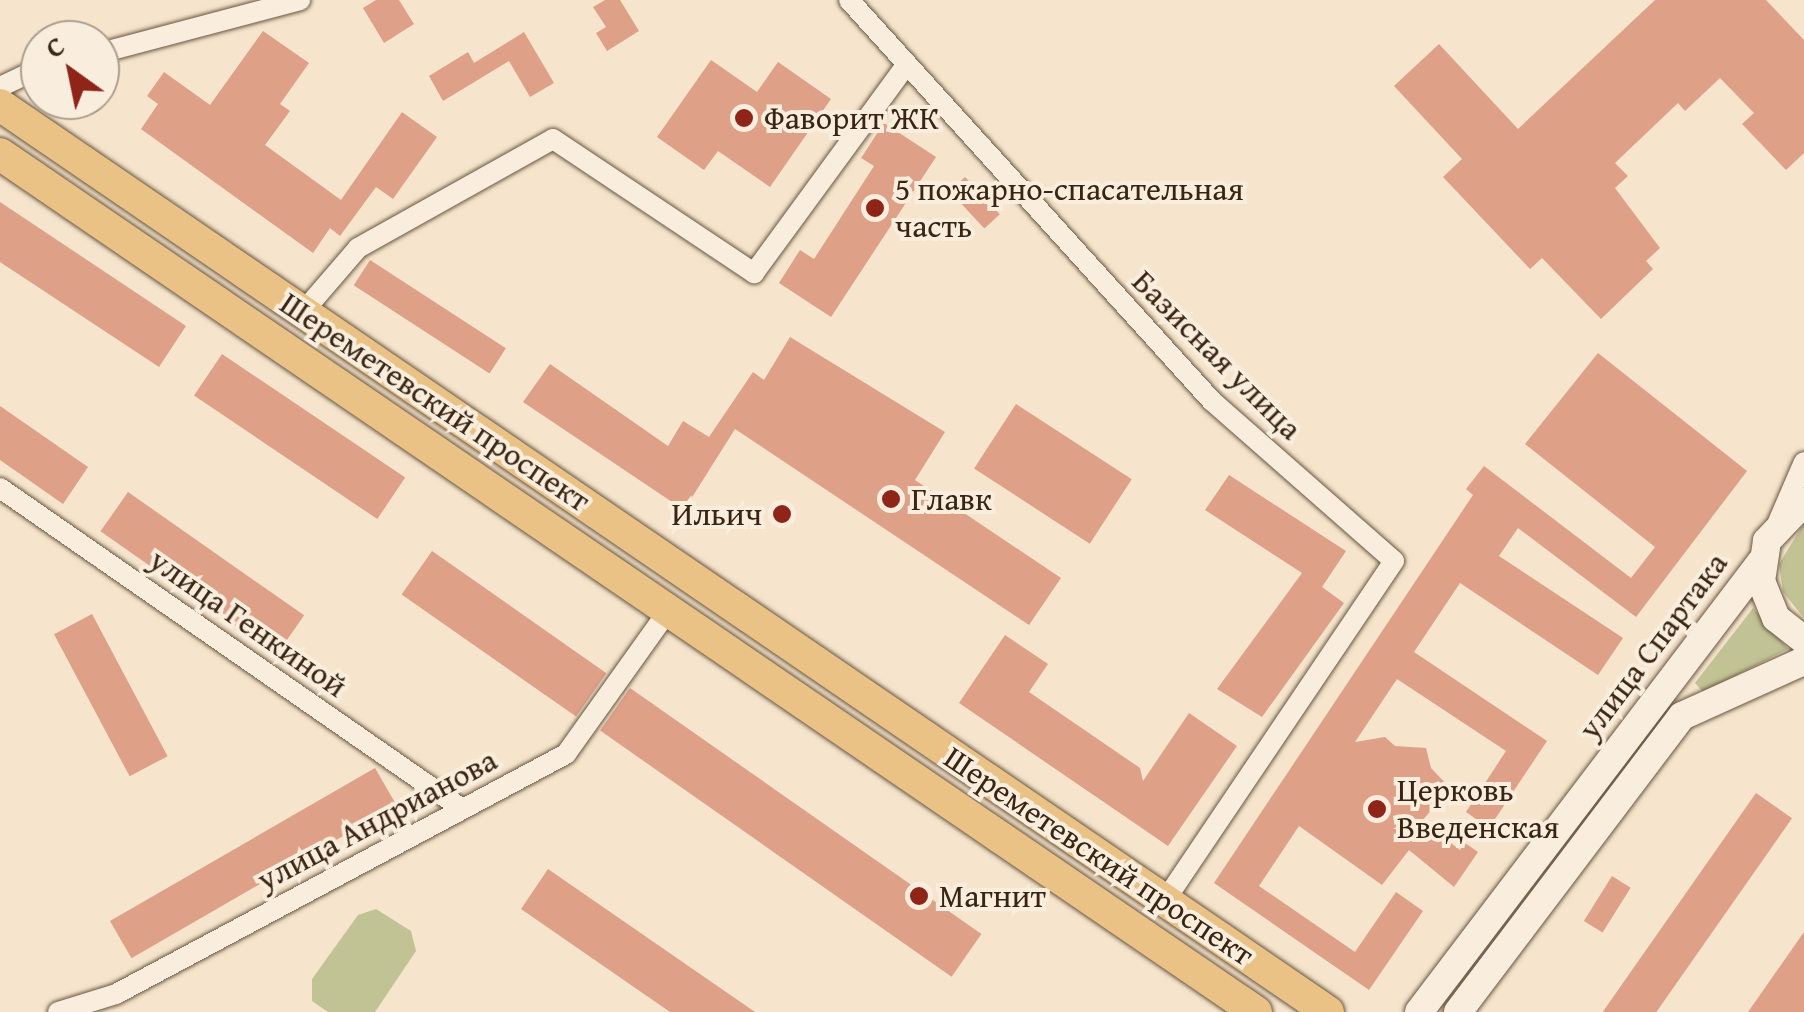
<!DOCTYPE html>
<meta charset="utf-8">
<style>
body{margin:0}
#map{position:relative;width:1804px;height:1012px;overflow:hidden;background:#f6e5cc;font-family:"Gentium Book Plus",serif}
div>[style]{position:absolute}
.green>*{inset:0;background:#c2c394}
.building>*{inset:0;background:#dea087;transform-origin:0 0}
.roads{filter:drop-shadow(0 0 2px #685540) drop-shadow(0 0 2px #685540)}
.street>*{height:20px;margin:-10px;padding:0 10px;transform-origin:10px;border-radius:10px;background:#f9eede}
.secondary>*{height:28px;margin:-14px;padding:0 14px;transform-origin:14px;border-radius:14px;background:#f9eede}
.primary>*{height:32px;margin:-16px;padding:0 16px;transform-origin:16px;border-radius:16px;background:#ebc286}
.dots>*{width:28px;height:28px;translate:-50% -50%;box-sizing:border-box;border:5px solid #f9eede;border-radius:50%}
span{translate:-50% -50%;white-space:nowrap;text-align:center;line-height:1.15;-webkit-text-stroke:8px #f9eede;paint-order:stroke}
.poi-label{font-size:32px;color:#392511}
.left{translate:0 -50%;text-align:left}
.right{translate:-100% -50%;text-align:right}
.street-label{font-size:32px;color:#392511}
.north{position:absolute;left:20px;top:20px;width:100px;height:100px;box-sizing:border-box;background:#f9eede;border:2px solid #ac9e8c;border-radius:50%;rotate:327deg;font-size:28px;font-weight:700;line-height:40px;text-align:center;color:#392511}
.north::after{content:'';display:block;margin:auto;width:35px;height:45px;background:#8f2418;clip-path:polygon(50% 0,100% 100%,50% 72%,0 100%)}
</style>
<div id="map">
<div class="green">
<i style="clip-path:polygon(1804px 523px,1804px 618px,1783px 592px,1779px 564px)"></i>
<i style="clip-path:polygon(1753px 608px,1788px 649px,1703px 692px,1695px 683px)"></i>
<i style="clip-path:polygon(376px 909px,411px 931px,416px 951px,375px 1012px,328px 1012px,312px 1001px,312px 979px,358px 915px)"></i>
</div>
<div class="building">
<i style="clip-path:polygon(376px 0,399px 0,414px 24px,384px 43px,363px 8px)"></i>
<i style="clip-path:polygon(605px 0,620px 0,639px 31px,607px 51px,596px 33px,606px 27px,593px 7px)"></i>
<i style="clip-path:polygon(1655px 0,1766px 0,1804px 40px,1804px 153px,1786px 170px,1742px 124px,1754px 113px,1720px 78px,1685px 111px,1678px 103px,1615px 163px,1628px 176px,1615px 188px,1660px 248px,1646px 261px,1653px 269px,1601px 319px,1542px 258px,1530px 269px,1443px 177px,1462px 159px,1394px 86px,1439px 44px,1518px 129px)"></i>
<i style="clip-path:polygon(263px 31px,309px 63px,280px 104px,290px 111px,265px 145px,341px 200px,402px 112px,437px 137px,393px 199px,376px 187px,340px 236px,330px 228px,313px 253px,141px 129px,158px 104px,147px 96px,164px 72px,210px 105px)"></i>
<i style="clip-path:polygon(524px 32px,554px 83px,530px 97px,509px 61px,443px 101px,429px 76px,468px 52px,474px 63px)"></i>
<i style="clip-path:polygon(711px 60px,757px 92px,778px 62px,831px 99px,770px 187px,718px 151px,704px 170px,657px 137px)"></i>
<i style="clip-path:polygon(884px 123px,936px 157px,831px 317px,779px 283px,800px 250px,814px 259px,874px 166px,861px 158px)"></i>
<i style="left:965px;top:177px;width:51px;height:21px;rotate:47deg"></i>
<i style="clip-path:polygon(0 202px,186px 326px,159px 367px,0 262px)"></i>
<i style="left:370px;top:260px;width:162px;height:30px;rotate:33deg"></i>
<i style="clip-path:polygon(790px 337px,945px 432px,915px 480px,1061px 578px,1029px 625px,735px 429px,684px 510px,523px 402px,550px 364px,668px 446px,683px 421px,709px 437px,753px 372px,764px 380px)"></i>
<i style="clip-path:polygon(1598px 353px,1747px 471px,1636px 617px,1518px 528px,1499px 556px,1623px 638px,1598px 675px,1460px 583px,1414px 652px,1547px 741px,1489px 828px,1466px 812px,1506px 751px,1397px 679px,1355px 742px,1385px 737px,1395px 746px,1426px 748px,1431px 768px,1450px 788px,1422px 821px,1460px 850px,1465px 843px,1478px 852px,1454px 887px,1409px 850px,1382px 885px,1299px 826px,1259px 886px,1355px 952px,1396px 892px,1423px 911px,1369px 990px,1214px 883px,1473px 495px,1466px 489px,1484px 466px,1631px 578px,1655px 547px,1525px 444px)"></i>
<i style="left:222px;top:354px;width:221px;height:50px;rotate:34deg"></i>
<i style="left:1016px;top:404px;width:138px;height:77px;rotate:33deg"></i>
<i style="clip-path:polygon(0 406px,88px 467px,63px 504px,0 460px)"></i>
<i style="clip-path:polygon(1229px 475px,1346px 551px,1322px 587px,1344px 603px,1262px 717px,1217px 689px,1302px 573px,1205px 510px)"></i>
<i style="left:128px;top:492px;width:215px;height:48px;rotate:35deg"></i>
<i style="left:432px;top:551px;width:213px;height:53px;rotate:35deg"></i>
<i style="left:92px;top:614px;width:161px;height:43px;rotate:62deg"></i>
<i style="clip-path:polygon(1005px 635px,1048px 664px,1029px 692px,1140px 768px,1143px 781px,1189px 713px,1237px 746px,1168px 846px,959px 703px)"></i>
<i style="left:630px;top:688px;width:429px;height:52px;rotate:35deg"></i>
<i style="left:375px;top:768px;width:43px;height:306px;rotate:60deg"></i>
<i style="left:1756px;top:793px;width:44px;height:268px;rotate:35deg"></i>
<i style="clip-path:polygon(548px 869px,755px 1012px,670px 1012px,521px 909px)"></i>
<i style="left:1612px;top:876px;width:22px;height:53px;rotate:32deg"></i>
<i style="clip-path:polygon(1804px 932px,1804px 1012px,1748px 1012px)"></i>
</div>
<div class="roads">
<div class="street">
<i style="left:849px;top:0;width:541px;rotate:47.85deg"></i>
<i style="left:1212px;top:401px;width:242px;rotate:41.3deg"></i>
<i style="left:1394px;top:561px;width:410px;rotate:124deg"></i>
<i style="left:100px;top:53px;width:207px;rotate:-14.8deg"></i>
<i style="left:0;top:87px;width:44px;rotate:-25.4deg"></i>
<i style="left:303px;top:312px;width:84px;rotate:-49.3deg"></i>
<i style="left:358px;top:248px;width:223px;rotate:-29.2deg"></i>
<i style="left:553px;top:139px;width:242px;rotate:33.7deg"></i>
<i style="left:754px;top:273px;width:258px;rotate:-53.8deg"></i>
<i style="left:0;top:488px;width:561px;rotate:34.77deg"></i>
<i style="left:1778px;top:522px;width:65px;rotate:-66.6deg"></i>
<i style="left:58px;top:1012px;width:61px;rotate:-17.2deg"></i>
<i style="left:116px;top:994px;width:510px;rotate:-28.07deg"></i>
<i style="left:566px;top:754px;width:176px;rotate:-54.5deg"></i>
</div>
<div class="secondary">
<i style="left:1804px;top:502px;width:54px;rotate:133.5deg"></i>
<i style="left:1767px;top:541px;width:40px;rotate:98.5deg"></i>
<i style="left:1761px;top:581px;width:40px;rotate:68deg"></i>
<i style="left:1776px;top:618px;width:36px;rotate:38deg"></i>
<i style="left:1419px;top:1012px;width:565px;rotate:-52.77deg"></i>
<i style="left:1458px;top:1012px;width:371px;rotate:-52.9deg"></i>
<i style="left:1682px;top:716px;width:134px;rotate:-24.3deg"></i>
</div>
<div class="primary">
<i style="left:0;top:105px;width:1608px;rotate:34.33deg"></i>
<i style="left:0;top:154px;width:1521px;rotate:34.34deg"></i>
</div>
</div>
<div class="dots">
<i style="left:744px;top:118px;background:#8f2418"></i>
<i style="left:875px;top:208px;background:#8f2418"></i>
<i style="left:891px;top:499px;background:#8f2418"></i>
<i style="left:782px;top:514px;background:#8f2418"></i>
<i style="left:1377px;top:809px;background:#8f2418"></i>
<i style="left:919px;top:896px;background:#8f2418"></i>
</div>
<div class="poi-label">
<span class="left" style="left:764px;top:118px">Фаворит ЖК</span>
<span class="left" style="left:895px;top:208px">5 пожарно-спасательная<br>часть</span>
<span class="left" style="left:911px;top:499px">Главк</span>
<span class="right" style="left:762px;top:514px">Ильич</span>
<span class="left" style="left:1397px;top:809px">Церковь<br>Введенская</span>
<span class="left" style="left:939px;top:896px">Магнит</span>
</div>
<div class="street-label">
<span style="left:1217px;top:355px;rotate:45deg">Базисная улица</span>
<span style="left:435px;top:402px;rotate:34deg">Шереметевский проспект</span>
<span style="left:248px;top:623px;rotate:35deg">улица Генкиной</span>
<span style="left:1653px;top:646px;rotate:-53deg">улица Спартака</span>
<span style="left:377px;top:820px;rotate:-28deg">улица Андрианова</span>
<span style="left:1099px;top:856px;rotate:34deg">Шереметевский проспект</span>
</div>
<div class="north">С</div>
</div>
